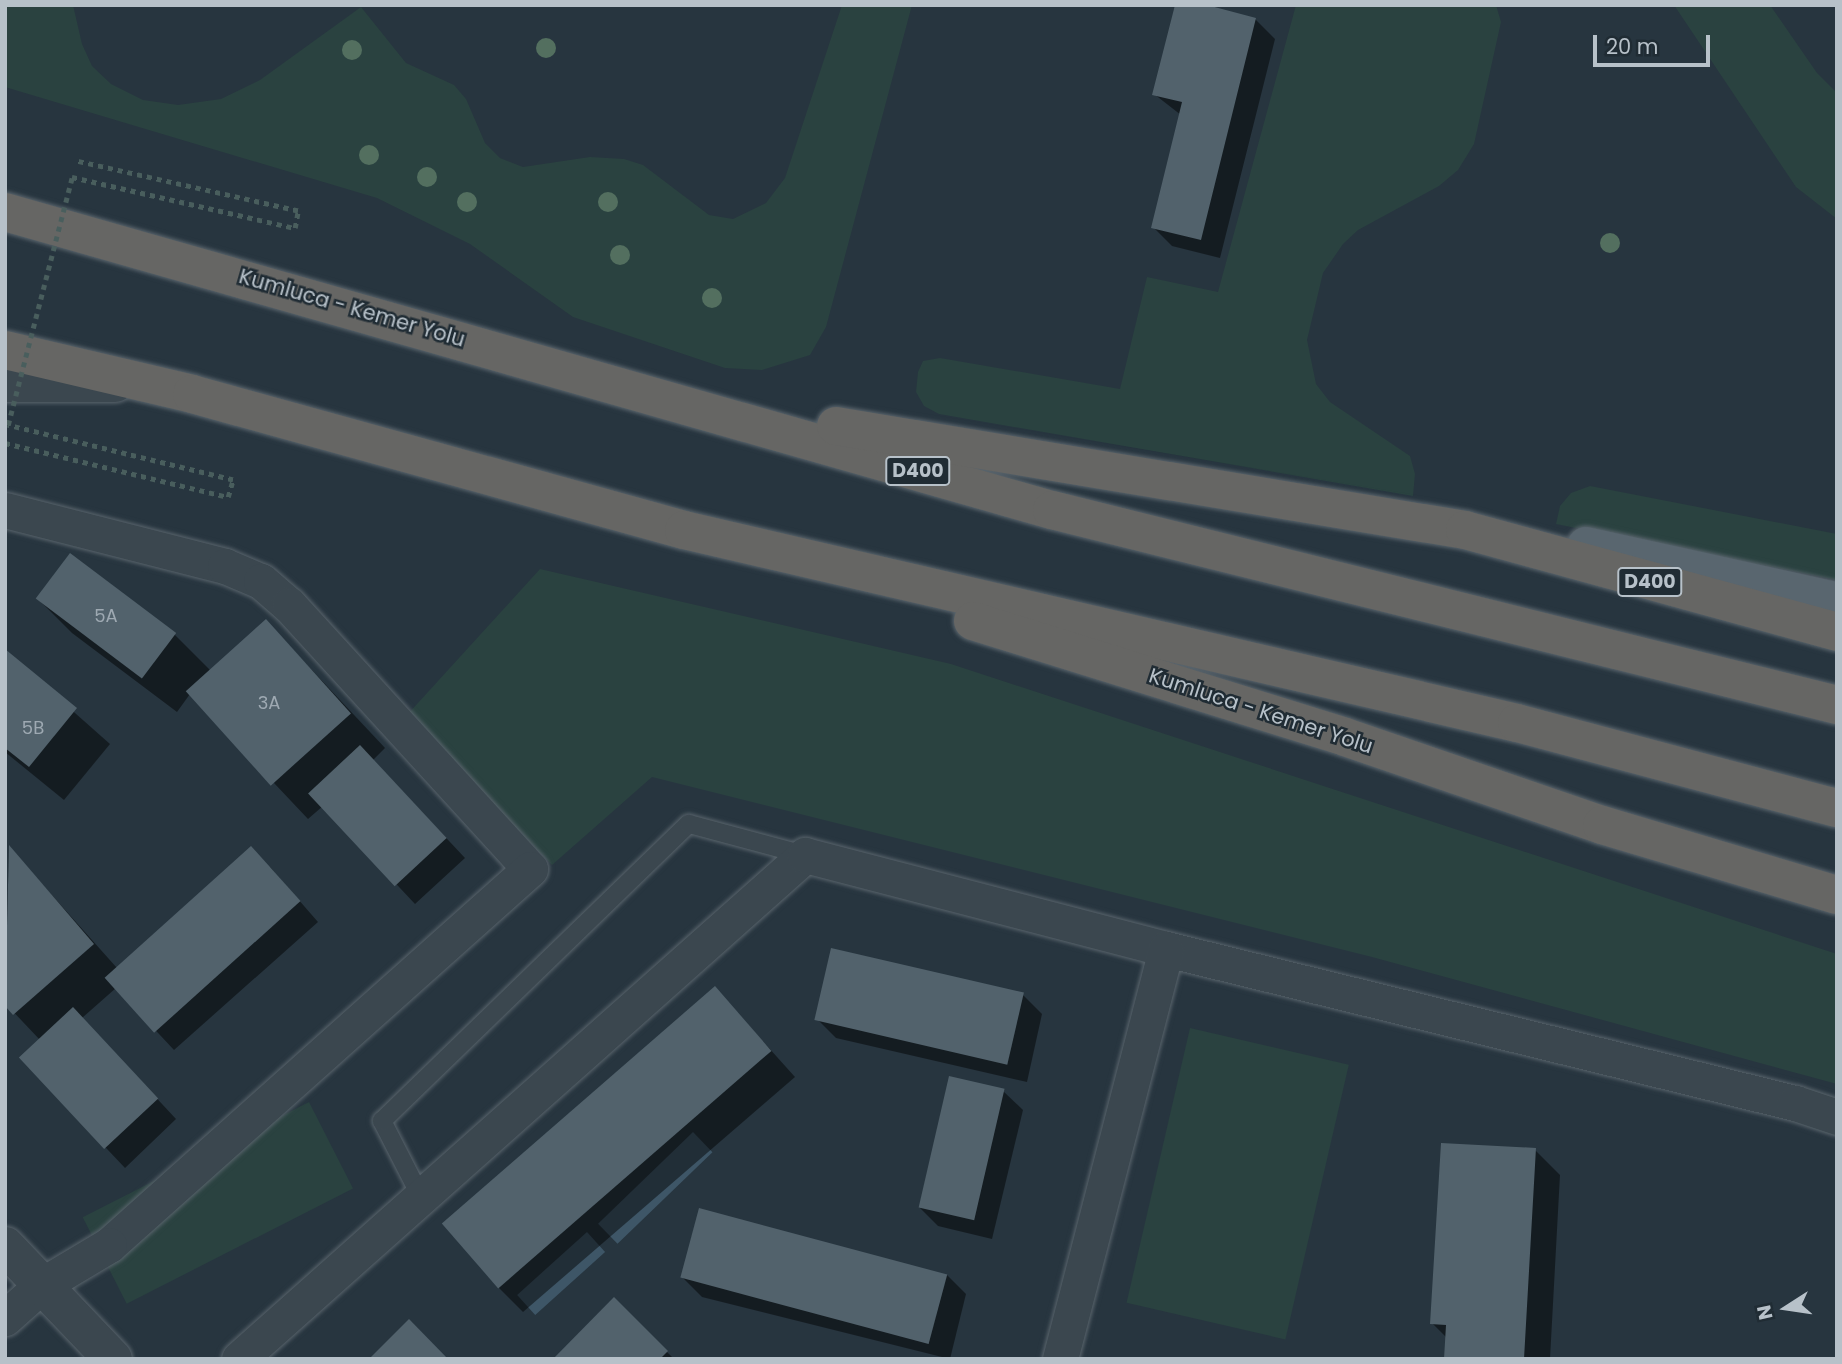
<!DOCTYPE html>
<style>
body{margin:0}
#map{position:relative;width:1842px;height:1364px;overflow:hidden;background:#27353f;font-family:Poppins,sans-serif}
div>[style]{position:absolute}
.green>*{inset:0;background:#2a4240;transform-origin:0 0}
.water>*{inset:0;background:#3e5667;transform-origin:0 0}
.shadow>*{inset:0;background:#0007}
.building>*{inset:0;background:#52626c;transform-origin:0 0}
.path>*{height:4.5px;margin-top:-2.25px;transform-origin:0;background:repeating-linear-gradient(90deg,#495e5d 0 5px,transparent 0 10px)}
.roads{filter:drop-shadow(0 0 2px #59646c) drop-shadow(0 0 2px #59646c)}
.service>*{height:18px;margin:-9px;padding:0 9px;transform-origin:9px;border-radius:9px;background:#3b474f}
.minor>*{height:35px;margin:-17.5px;padding:0 17.5px;transform-origin:17.5px;border-radius:17.5px;background:#3b474f}
.tertiary>*{height:38px;margin:-19px;padding:0 19px;transform-origin:19px;border-radius:19px;background:#3b474f}
.primary>*{height:38px;margin:-19px;padding:0 19px;transform-origin:19px;border-radius:19px;background:#59666f}
.trunk>*{height:38px;margin:-19px;padding:0 19px;transform-origin:19px;border-radius:19px;background:#666664}
.path-bridge>*{height:4.5px;margin-top:-2.25px;transform-origin:0;background:repeating-linear-gradient(90deg,#495e5d 0 5px,transparent 0 10px)}
.trees>*{width:20px;height:20px;margin:-10px;border-radius:50%;background:#536f5f}
span{translate:-50% -50%;white-space:nowrap;text-align:center;line-height:1.15;-webkit-text-stroke:5px #202c34;paint-order:stroke}
.number-label{font-size:18px;color:#9ea9b2}
.number-label span{-webkit-text-stroke-width:0}
.shield-label span{padding:2px 5px;background:#202c34;border:2px solid;border-radius:5px;-webkit-text-stroke-width:0}
.shield-label{font-size:19px;color:#b7c1c9;font-weight:700}
.street-label{font-size:21px;color:#b7c1c9}
.frame{position:absolute;inset:0;border:7px solid #b7c1c9;pointer-events:none}
.north{position:absolute;left:1751px;top:1273px;width:70px;height:70px;-webkit-text-stroke:5px #202c34;paint-order:stroke;rotate:258deg;font-size:19px;font-weight:700;line-height:28px;text-align:center;color:#b7c1c9}
.north::after{content:'';display:block;margin:auto;width:24px;height:32px;background:#b7c1c9;clip-path:polygon(50% 0,100% 100%,50% 72%,0 100%)}
.scale{position:absolute;left:1593px;top:35px;width:117px;height:32px;box-sizing:border-box;border:4px solid #b7c1c9;border-top:0;padding-left:9px;font-size:21px;line-height:24px;white-space:nowrap;color:#b7c1c9;-webkit-text-stroke:5px #202c34;paint-order:stroke}
</style>
<div id="map">
<div class="green">
<i style="clip-path:polygon(5px 5px,73px 5px,82px 44px,92px 66px,111px 84px,143px 100px,178px 105px,221px 99px,260px 80px,361px 7px,406px 63px,454px 85px,466px 99px,485px 143px,500px 158px,523px 167px,590px 157px,624px 159px,643px 165px,709px 215px,733px 219px,766px 203px,785px 178px,842px 5px,912px 5px,826px 327px,810px 355px,762px 370px,725px 368px,573px 317px,470px 244px,377px 198px,5px 87px)"></i>
<i style="clip-path:polygon(1296px 5px,1496px 5px,1501px 22px,1474px 144px,1458px 170px,1439px 186px,1358px 230px,1343px 244px,1323px 273px,1307px 340px,1316px 384px,1330px 402px,1410px 456px,1415px 474px,1413px 496px,939px 414px,924px 406px,916px 392px,918px 372px,923px 361px,940px 358px,1120px 389px,1147px 277px,1218px 292px)"></i>
<i style="clip-path:polygon(1674px 5px,1770px 5px,1817px 73px,1837px 93px,1837px 219px,1796px 187px)"></i>
<i style="clip-path:polygon(1590px 486px,1837px 534px,1837px 580px,1556px 524px,1560px 506px,1571px 493px)"></i>
<i style="clip-path:polygon(540px 569px,951px 664px,1837px 954px,1837px 1084px,1372px 957px,652px 777px,552px 865px,407px 715px)"></i>
<i style="left:1190px;top:1028px;width:163px;height:282px;rotate:13deg"></i>
<i style="left:309px;top:1102px;width:97px;height:254px;rotate:63deg"></i>
</div>
<div class="water">
<i style="left:693px;top:1132px;width:28px;height:132px;rotate:46deg"></i>
<i style="left:587px;top:1232px;width:27px;height:94px;rotate:48deg"></i>
</div>
<div class="shadow">
<i style="clip-path:polygon(1255px 19px,1275px 39px,1220px 258px,1172px 246px,1153px 227px,1181px 115px,1154px 94px)"></i>
<i style="clip-path:polygon(71px 555px,175px 635px,211px 671px,266px 621px,385px 748px,373px 760px,465px 858px,415px 904px,323px 806px,308px 819px,190px 694px,177px 712px,72px 633px,38px 599px)"></i>
<i style="clip-path:polygon(5px 651px,110px 744px,64px 800px,5px 752px)"></i>
<i style="clip-path:polygon(9px 847px,117px 968px,270px 867px,318px 922px,174px 1050px,116px 988px,82px 1018px,176px 1119px,125px 1168px,21px 1058px,40px 1040px,5px 1003px)"></i>
<i style="clip-path:polygon(715px 988px,795px 1077px,523px 1312px,498px 1287px)"></i>
<i style="clip-path:polygon(1023px 995px,1042px 1014px,1027px 1082px,836px 1038px,817px 1019px)"></i>
<i style="clip-path:polygon(1003px 1091px,1023px 1110px,992px 1239px,938px 1226px,919px 1207px)"></i>
<i style="clip-path:polygon(1535px 1150px,1560px 1175px,1550px 1359px,1446px 1359px,1447px 1338px,1432px 1323px)"></i>
<i style="clip-path:polygon(947px 1275px,966px 1294px,950px 1359px,702px 1297px,683px 1278px)"></i>
<i style="clip-path:polygon(667px 1352px,674px 1359px,555px 1359px)"></i>
</div>
<div class="building">
<i style="clip-path:polygon(1175px 5px,1207px 5px,1256px 18px,1201px 240px,1151px 228px,1182px 102px,1152px 95px)"></i>
<i style="left:70px;top:553px;width:133px;height:57px;rotate:37deg"></i>
<i style="left:266px;top:619px;width:127px;height:108px;rotate:48deg"></i>
<i style="clip-path:polygon(5px 649px,77px 708px,29px 767px,5px 748px)"></i>
<i style="left:360px;top:745px;width:127px;height:71px;rotate:47deg"></i>
<i style="clip-path:polygon(9px 845px,94px 944px,13px 1015px,5px 1006px)"></i>
<i style="left:251px;top:846px;width:74px;height:197px;rotate:48deg"></i>
<i style="left:831px;top:948px;width:198px;height:74px;rotate:13deg"></i>
<i style="left:715px;top:986px;width:86px;height:362px;rotate:49deg"></i>
<i style="left:73px;top:1007px;width:125px;height:74px;rotate:47deg"></i>
<i style="left:949px;top:1076px;width:57px;height:135px;rotate:13deg"></i>
<i style="clip-path:polygon(1441px 1143px,1536px 1148px,1524px 1359px,1444px 1359px,1446px 1325px,1430px 1324px)"></i>
<i style="left:699px;top:1208px;width:257px;height:72px;rotate:15deg"></i>
<i style="clip-path:polygon(614px 1297px,668px 1351px,660px 1359px,553px 1359px)"></i>
<i style="clip-path:polygon(409px 1319px,448px 1359px,369px 1359px)"></i>
</div>
<div class="path">
<i style="left:72px;top:177px;width:229px;rotate:12.9deg"></i>
<i style="left:295px;top:228px;width:17px;rotate:-80deg"></i>
<i style="left:298px;top:211px;width:228px;rotate:-167.3deg"></i>
<i style="left:5px;top:443px;width:229px;rotate:13.6deg"></i>
<i style="left:228px;top:497px;width:18px;rotate:-74deg"></i>
<i style="left:233px;top:480px;width:232px;rotate:-166.3deg"></i>
</div>
<div class="roads">
<div class="service">
<i style="left:422px;top:1199px;width:88px;rotate:-117.1deg"></i>
<i style="left:382px;top:1121px;width:427px;rotate:-44.1deg"></i>
<i style="left:689px;top:824px;width:120px;rotate:15deg"></i>
</div>
<div class="minor">
<i style="left:5px;top:510px;width:227px;rotate:14.3deg"></i>
<i style="left:225px;top:566px;width:39px;rotate:23deg"></i>
<i style="left:261px;top:581px;width:37px;rotate:41deg"></i>
<i style="left:289px;top:605px;width:357px;rotate:47.6deg"></i>
<i style="left:530px;top:869px;width:564px;rotate:138.23deg"></i>
<i style="left:109px;top:1245px;width:78px;rotate:149.2deg"></i>
<i style="left:42px;top:1285px;width:50px;rotate:138.3deg"></i>
<i style="left:239px;top:1359px;width:758px;rotate:-41.68deg"></i>
<i style="left:805px;top:855px;width:373px;rotate:14.6deg"></i>
<i style="left:1166px;top:949px;width:648px;rotate:13.76deg"></i>
<i style="left:1795px;top:1103px;width:44px;rotate:18.4deg"></i>
<i style="left:1060px;top:1359px;width:423px;rotate:-75.5deg"></i>
</div>
<div class="tertiary">
<i style="left:5px;top:383px;width:110px"></i>
<i style="left:5px;top:1246px;width:156px;rotate:46.3deg"></i>
</div>
<div class="primary">
<i style="left:1586px;top:546px;width:257px;rotate:12.4deg"></i>
</div>
<div class="trunk">
<i style="left:5px;top:212px;width:1089px;rotate:15.89deg"></i>
<i style="left:1052px;top:510px;width:809px;rotate:13.95deg"></i>
<i style="left:5px;top:350px;width:192px;rotate:13.2deg"></i>
<i style="left:192px;top:394px;width:510px;rotate:15.45deg"></i>
<i style="left:684px;top:530px;width:855px;rotate:13.04deg"></i>
<i style="left:1517px;top:723px;width:331px;rotate:14.9deg"></i>
<i style="left:836px;top:426px;width:638px;rotate:9.39deg"></i>
<i style="left:1465px;top:530px;width:386px;rotate:15.3deg"></i>
<i style="left:973px;top:621px;width:390px;rotate:17.3deg"></i>
<i style="left:1345px;top:737px;width:272px;rotate:18.9deg"></i>
<i style="left:1602px;top:825px;width:245px;rotate:16.6deg"></i>
</div>
</div>
<div class="path-bridge">
<i style="left:8px;top:425px;width:256px;rotate:-75.5deg"></i>
</div>
<div class="trees">
<i style="left:546px;top:48px"></i>
<i style="left:352px;top:50px"></i>
<i style="left:369px;top:155px"></i>
<i style="left:427px;top:177px"></i>
<i style="left:467px;top:202px"></i>
<i style="left:608px;top:202px"></i>
<i style="left:1610px;top:243px"></i>
<i style="left:620px;top:255px"></i>
<i style="left:712px;top:298px"></i>
</div>
<div class="number-label">
<span style="left:106px;top:616px">5A</span>
<span style="left:269px;top:703px">3A</span>
<span style="left:33px;top:728px">5B</span>
</div>
<div class="shield-label">
<span style="left:918px;top:471px">D400</span>
<span style="left:1650px;top:582px">D400</span>
</div>
<div class="street-label">
<span style="left:352px;top:308px;rotate:16deg">Kumluca - Kemer Yolu</span>
<span style="left:1261px;top:711px;rotate:18deg">Kumluca - Kemer Yolu</span>
</div>
<div class="frame"></div>
<div class="north">N</div>
<div class="scale">20 m</div>
</div>
